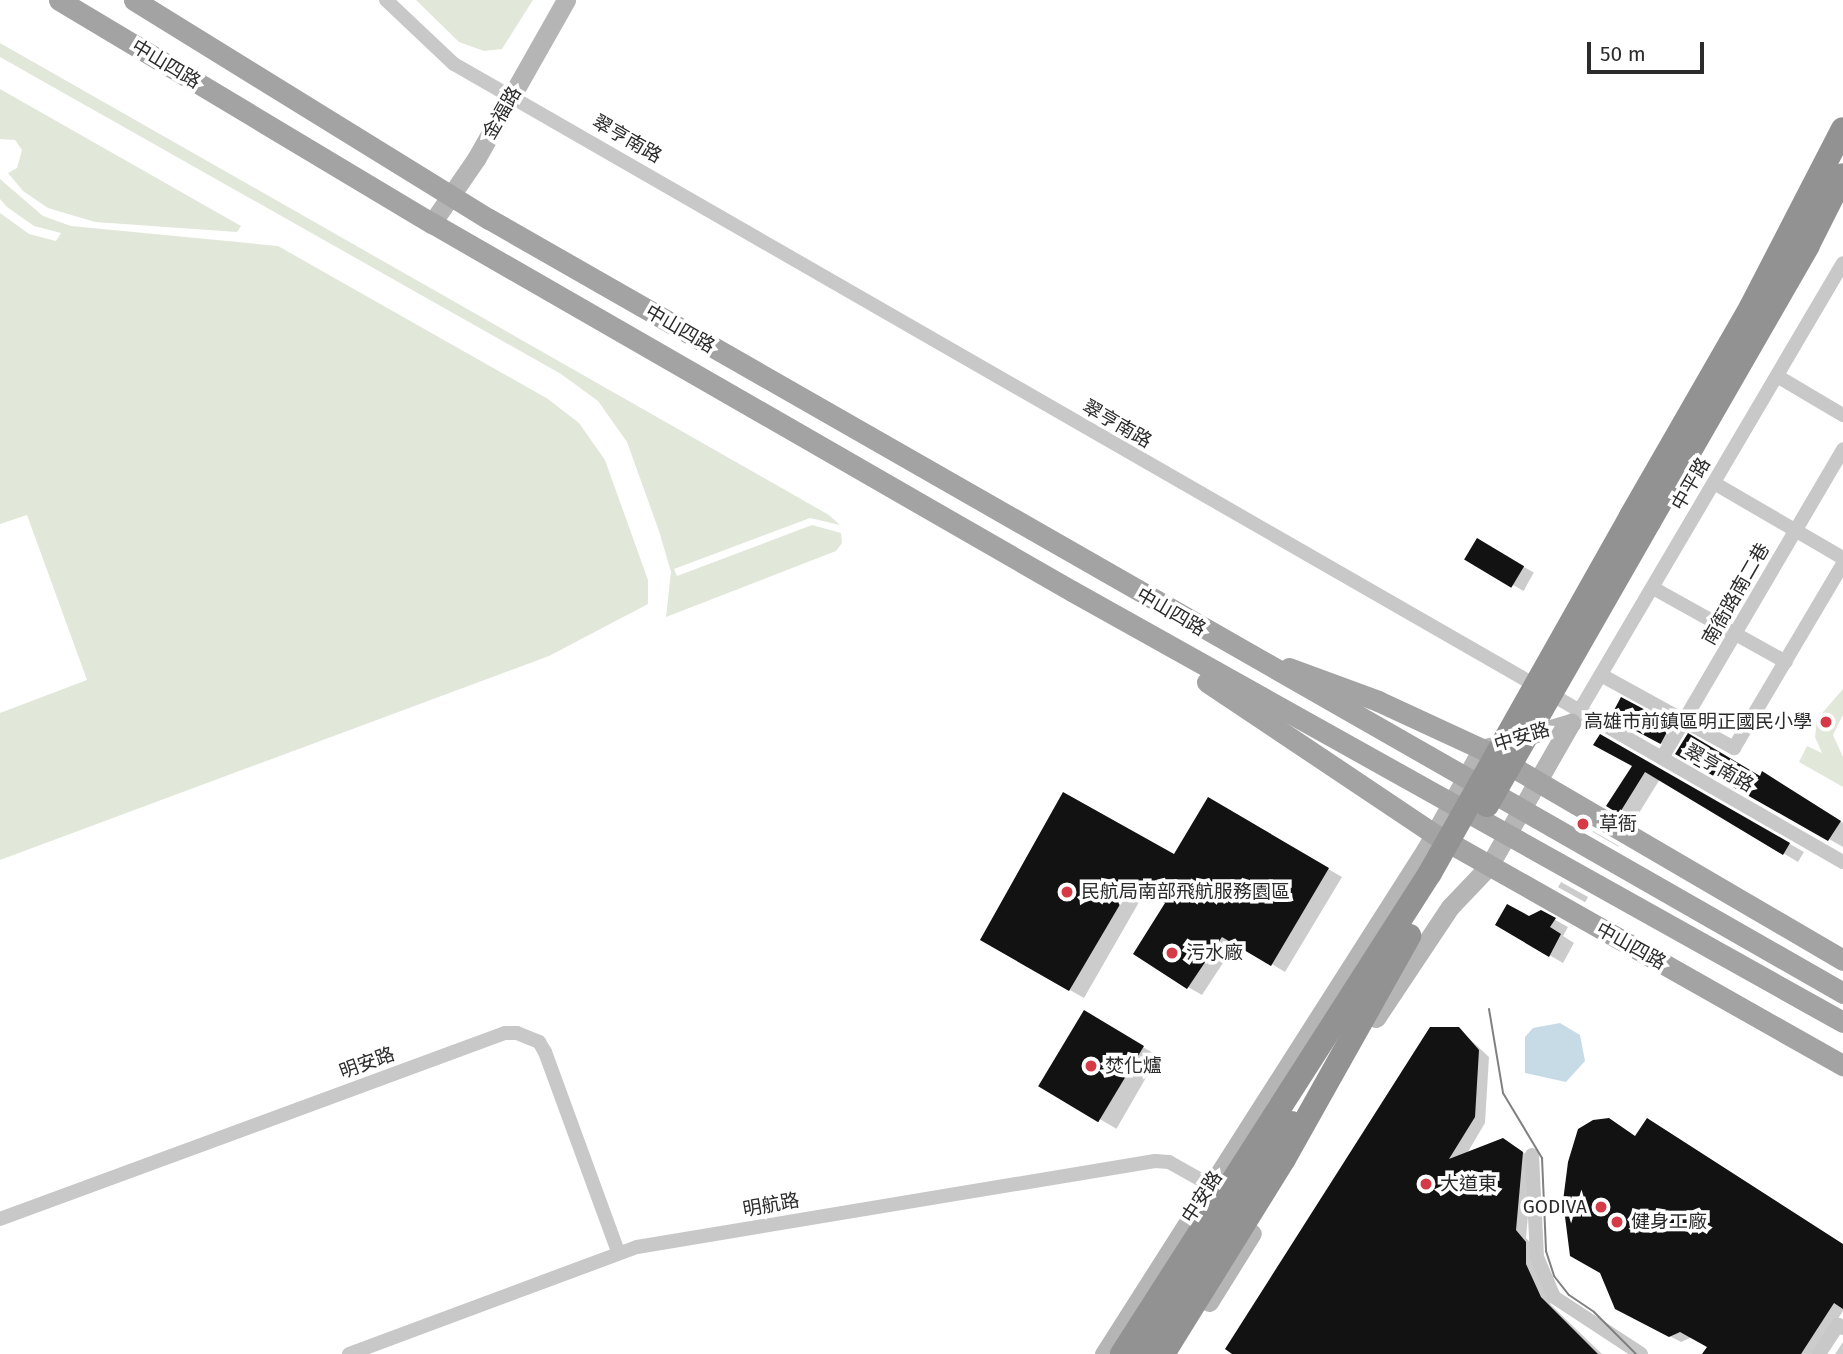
<!DOCTYPE html>
<meta charset="utf-8">
<style>
body{margin:0}
#map{position:relative;width:1843px;height:1354px;overflow:hidden;background:#fff;font-family:"Fira Sans","Noto Sans TC",sans-serif}
div>[style]{position:absolute}
.green>*{inset:0;background:#e1e8da}
.water>*{inset:0;background:#c7dbe7}
.shadow>*{inset:0;background:#0003;transform-origin:0 0}
.building>*{inset:0;background:#121212;transform-origin:0 0}
.street>*{height:14px;margin:-7px;padding:0 7px;transform-origin:7px;border-radius:7px;background:#c8c8c8}
.secondary>*{height:19px;margin:-9.5px;padding:0 9.5px;transform-origin:9.5px;border-radius:9.5px;background:#b5b5b5}
.primary>*{height:21px;margin:-10.5px;padding:0 10.5px;transform-origin:10.5px;border-radius:10.5px;background:#a3a3a3}
.highway>*{height:24px;margin:-12px;padding:0 12px;transform-origin:12px;border-radius:12px;background:#929292}
.tram>*{height:2px;margin:-1px;padding:0 1px;transform-origin:1px;border-radius:1px;background:#808080}
.highway-bridge>*{height:24px;margin:-12px;padding:0 12px;transform-origin:12px;border-radius:12px;background:#929292}
.dots>*{width:19px;height:19px;translate:-50% -50%;box-sizing:border-box;border:4px solid #fff;border-radius:50%}
span{translate:-50% -50%;white-space:nowrap;text-align:center;line-height:1.15;-webkit-text-stroke:7px #fff;paint-order:stroke}
.street-label{font-size:19px;color:#2b2b2b}
.poi-label{font-size:19px;color:#2b2b2b}
.right{translate:-100% -50%;text-align:right}
.left{translate:0 -50%;text-align:left}
.scale{position:absolute;left:1587px;top:42px;width:117px;height:32px;box-sizing:border-box;border:4px solid #2b2b2b;border-top:0;padding-left:9px;font-size:21px;line-height:24px;white-space:nowrap;color:#2b2b2b;-webkit-text-stroke:5px #fff;paint-order:stroke}
</style>
<div id="map">
<div class="green">
<i style="clip-path:polygon(416px 0,533px 0,502px 49px,484px 51px,459px 42px)"></i>
<i style="clip-path:polygon(0 43px,829px 515px,840px 525px,810px 518px,674px 569px,677px 576px,812px 525px,841px 533px,842px 543px,836px 551px,666px 617px,671px 572px,659px 531px,627px 442px,598px 401px,561px 374px,0 57px)"></i>
<i style="clip-path:polygon(0 89px,241px 226px,237px 232px,95px 222px,48px 208px,23px 191px,8px 173px,17px 168px,22px 150px,15px 140px,0 139px)"></i>
<i style="clip-path:polygon(0 179px,43px 216px,71px 226px,278px 246px,548px 399px,579px 423px,605px 460px,648px 580px,648px 604px,549px 656px,0 860px,0 713px,87px 680px,27px 515px,0 524px,0 213px,29px 234px,56px 241px,61px 233px,34px 226px,7px 207px,0 199px)"></i>
<i style="clip-path:polygon(1843px 689px,1843px 715px,1833px 735px,1843px 757px,1843px 787px,1799px 762px,1807px 746px,1822px 753px,1815px 737px,1817px 719px)"></i>
</div>
<div class="water">
<i style="clip-path:polygon(1560px 1023px,1580px 1035px,1585px 1061px,1566px 1082px,1525px 1073px,1525px 1037px,1533px 1028px)"></i>
</div>
<div class="shadow">
<i style="left:1477px;top:541px;width:65px;height:21px;rotate:29deg"></i>
<i style="left:1622px;top:700px;width:70px;height:19px;rotate:29deg"></i>
<i style="clip-path:polygon(1601px 736px,1804px 852px,1798px 862px,1660px 779px,1634px 821px,1609px 806px,1634px 766px)"></i>
<i style="clip-path:polygon(1678px 754px,1776px 781px,1843px 823px,1843px 847px)"></i>
<i style="clip-path:polygon(1208px 799px,1342px 877px,1285px 972px,1236px 943px,1202px 995px,1188px 987px,1135px 953px,1167px 903px,1146px 890px,1084px 998px,982px 940px,1174px 856px)"></i>
<i style="left:1593px;top:831px;width:30px;height:1px;rotate:30deg"></i>
<i style="left:1561px;top:882px;width:31px;height:6px;rotate:29deg"></i>
<i style="clip-path:polygon(1541px 912px,1568px 927px,1563px 936px,1574px 943px,1563px 963px,1498px 925px)"></i>
<i style="left:1084px;top:1013px;width:86px;height:84px;rotate:30deg"></i>
<i style="clip-path:polygon(1459px 1029px,1489px 1057px,1485px 1123px,1466px 1155px,1514px 1146px,1533px 1159px,1526px 1238px,1536px 1249px,1536px 1271px,1551px 1305px,1602px 1354px,1235px 1354px)"></i>
<i style="clip-path:polygon(1636px 1137px,1843px 1245px,1843px 1311px,1815px 1354px,1704px 1354px,1709px 1346px,1692px 1337px,1681px 1342px,1628px 1314px)"></i>
<i style="clip-path:polygon(1843px 1342px,1843px 1354px,1835px 1354px)"></i>
</div>
<div class="building">
<i style="left:1477px;top:538px;width:55px;height:25px;rotate:31deg"></i>
<i style="left:1621px;top:697px;width:57px;height:23px;rotate:28deg"></i>
<i style="clip-path:polygon(1688px 733px,1760px 776px,1762px 771px,1841px 821px,1828px 841px,1675px 754px)"></i>
<i style="clip-path:polygon(1600px 734px,1790px 843px,1783px 855px,1645px 772px,1619px 814px,1606px 806px,1632px 766px,1593px 745px)"></i>
<i style="clip-path:polygon(1063px 792px,1174px 854px,1208px 797px,1329px 868px,1271px 966px,1222px 937px,1187px 989px,1133px 954px,1165px 903px,1132px 884px,1069px 991px,980px 940px)"></i>
<i style="clip-path:polygon(1507px 904px,1529px 916px,1541px 910px,1556px 918px,1550px 927px,1561px 934px,1549px 957px,1495px 925px)"></i>
<i style="left:1084px;top:1010px;width:70px;height:89px;rotate:31deg"></i>
<i style="clip-path:polygon(1430px 1027px,1459px 1027px,1479px 1050px,1475px 1117px,1449px 1159px,1503px 1138px,1523px 1152px,1516px 1230px,1526px 1242px,1526px 1264px,1541px 1297px,1598px 1354px,1232px 1354px,1225px 1349px)"></i>
<i style="clip-path:polygon(1609px 1118px,1635px 1136px,1647px 1118px,1843px 1244px,1843px 1309px,1834px 1303px,1801px 1354px,1702px 1354px,1707px 1347px,1680px 1332px,1669px 1337px,1615px 1309px,1600px 1273px,1570px 1256px,1563px 1201px,1568px 1162px,1578px 1129px,1593px 1120px)"></i>
</div>
<div class="street">
<i style="left:386px;top:0;width:93px;rotate:43.3deg"></i>
<i style="left:454px;top:64px;width:1602px;rotate:29.88deg"></i>
<i style="left:1777px;top:376px;width:77px;rotate:30.6deg"></i>
<i style="left:1714px;top:483px;width:149px;rotate:30.2deg"></i>
<i style="left:1653px;top:588px;width:152px;rotate:29.1deg"></i>
<i style="left:1601px;top:675px;width:152px;rotate:28.8deg"></i>
<i style="left:1734px;top:748px;width:214px;rotate:-59.4deg"></i>
<i style="left:1574px;top:720px;width:530px;rotate:-59.52deg"></i>
<i style="left:1662px;top:758px;width:358px;rotate:-59.6deg"></i>
<i style="left:1532px;top:1155px;width:102px;rotate:87.2deg"></i>
<i style="left:1537px;top:1257px;width:43px;rotate:67deg"></i>
<i style="left:1554px;top:1297px;width:104px;rotate:33.2deg"></i>
<i style="left:0;top:1219px;width:538px;rotate:-20.22deg"></i>
<i style="left:505px;top:1033px;width:12px"></i>
<i style="left:517px;top:1033px;width:24px;rotate:22deg"></i>
<i style="left:539px;top:1042px;width:12px;rotate:59deg"></i>
<i style="left:545px;top:1052px;width:212px;rotate:69.9deg"></i>
<i style="left:349px;top:1354px;width:307px;rotate:-20.4deg"></i>
<i style="left:637px;top:1247px;width:525px;rotate:-9.43deg"></i>
<i style="left:1155px;top:1161px;width:14px;rotate:4deg"></i>
<i style="left:1169px;top:1162px;width:47px;rotate:29.3deg"></i>
<i style="left:1819px;top:1354px;width:35px;rotate:-57deg"></i>
<i style="left:1838px;top:1325px;width:6px;rotate:31deg"></i>
</div>
<div class="secondary">
<i style="left:432px;top:223px;width:78px;rotate:-55.5deg"></i>
<i style="left:476px;top:159px;width:183px;rotate:-60.5deg"></i>
<i style="left:1376px;top:1018px;width:133px;rotate:-56.3deg"></i>
<i style="left:1450px;top:907px;width:57px;rotate:-46.4deg"></i>
<i style="left:1489px;top:866px;width:165px;rotate:-60.2deg"></i>
<i style="left:1209px;top:1302px;width:81px;rotate:-58.1deg"></i>
<i style="left:1104px;top:1354px;width:599px;rotate:-57.48deg"></i>
<i style="left:1426px;top:849px;width:115px;rotate:-60.8deg"></i>
<i style="left:1482px;top:749px;width:93px;rotate:-16.3deg"></i>
</div>
<div class="primary">
<i style="left:59px;top:0;width:435px;rotate:30.9deg"></i>
<i style="left:432px;top:223px;width:738px;rotate:29.9deg"></i>
<i style="left:1072px;top:591px;width:883px;rotate:29.21deg"></i>
<i style="left:134px;top:0;width:417px;rotate:31.7deg"></i>
<i style="left:489px;top:219px;width:1560px;rotate:29.75deg"></i>
<i style="left:1289px;top:668px;width:95px;rotate:20.3deg"></i>
<i style="left:1378px;top:701px;width:115px;rotate:24.8deg"></i>
<i style="left:1482px;top:749px;width:418px;rotate:30.3deg"></i>
<i style="left:1207px;top:682px;width:273px;rotate:33.8deg"></i>
<i style="left:1434px;top:834px;width:470px;rotate:29.5deg"></i>
</div>
<div class="highway">
<i style="left:1631px;top:516px;width:241px;rotate:-60.1deg"></i>
<i style="left:1751px;top:307px;width:200px;rotate:-62.7deg"></i>
<i style="left:1649px;top:522px;width:319px;rotate:-60.1deg"></i>
<i style="left:1808px;top:245px;width:78px;rotate:-63.4deg"></i>
<i style="left:1148px;top:1354px;width:272px;rotate:-58.1deg"></i>
</div>
<div class="tram">
<i style="left:1489px;top:1009px;width:85px;rotate:80.5deg"></i>
<i style="left:1503px;top:1093px;width:76px;rotate:59deg"></i>
<i style="left:1542px;top:1158px;width:93px;rotate:87.5deg"></i>
<i style="left:1546px;top:1251px;width:26px;rotate:72deg"></i>
<i style="left:1554px;top:1276px;width:24px;rotate:52deg"></i>
<i style="left:1569px;top:1295px;width:30px;rotate:34deg"></i>
<i style="left:1594px;top:1312px;width:59px;rotate:45deg"></i>
</div>
<div class="highway-bridge">
<i style="left:1487px;top:805px;width:326px;rotate:-60.2deg"></i>
<i style="left:1122px;top:1354px;width:571px;rotate:-57.37deg"></i>
<i style="left:1430px;top:873px;width:410px;rotate:-60.6deg"></i>
<i style="left:1163px;top:1354px;width:229px;rotate:-58.2deg"></i>
<i style="left:1284px;top:1159px;width:256px;rotate:-60.7deg"></i>
</div>
<div class="dots">
<i style="left:1826px;top:722px;background:#d53b47"></i>
<i style="left:1583px;top:824px;background:#d53b47"></i>
<i style="left:1067px;top:892px;background:#d53b47"></i>
<i style="left:1172px;top:953px;background:#d53b47"></i>
<i style="left:1091px;top:1066px;background:#d53b47"></i>
<i style="left:1426px;top:1184px;background:#d53b47"></i>
<i style="left:1601px;top:1207px;background:#d53b47"></i>
<i style="left:1617px;top:1222px;background:#d53b47"></i>
</div>
<div class="street-label">
<span style="left:166px;top:64px;rotate:31deg">中山四路</span>
<span style="left:502px;top:113px;rotate:-60deg">金福路</span>
<span style="left:627px;top:139px;rotate:30deg">翠亨南路</span>
<span style="left:680px;top:329px;rotate:30deg">中山四路</span>
<span style="left:1117px;top:424px;rotate:30deg">翠亨南路</span>
<span style="left:1691px;top:484px;rotate:-60deg">中平路</span>
<span style="left:1736px;top:594px;rotate:-60deg">南衙路南二巷</span>
<span style="left:1171px;top:612px;rotate:30deg">中山四路</span>
<span style="left:1522px;top:737px;rotate:-17deg">中安路</span>
<span style="left:1719px;top:768px;rotate:30deg">翠亨南路</span>
<span style="left:1631px;top:946px;rotate:29deg">中山四路</span>
<span style="left:367px;top:1063px;rotate:-20deg">明安路</span>
<span style="left:1202px;top:1197px;rotate:-57deg">中安路</span>
<span style="left:771px;top:1205px;rotate:-10deg">明航路</span>
</div>
<div class="poi-label">
<span class="right" style="left:1812px;top:722px">高雄市前鎮區明正國民小學</span>
<span class="left" style="left:1599px;top:824px">草衙</span>
<span class="left" style="left:1081px;top:892px">民航局南部飛航服務園區</span>
<span class="left" style="left:1186px;top:953px">污水廠</span>
<span class="left" style="left:1105px;top:1066px">焚化爐</span>
<span class="left" style="left:1440px;top:1184px">大道東</span>
<span class="right" style="left:1587px;top:1207px">GODIVA</span>
<span class="left" style="left:1631px;top:1222px">健身工廠</span>
</div>
<div class="scale">50 m</div>
</div>
